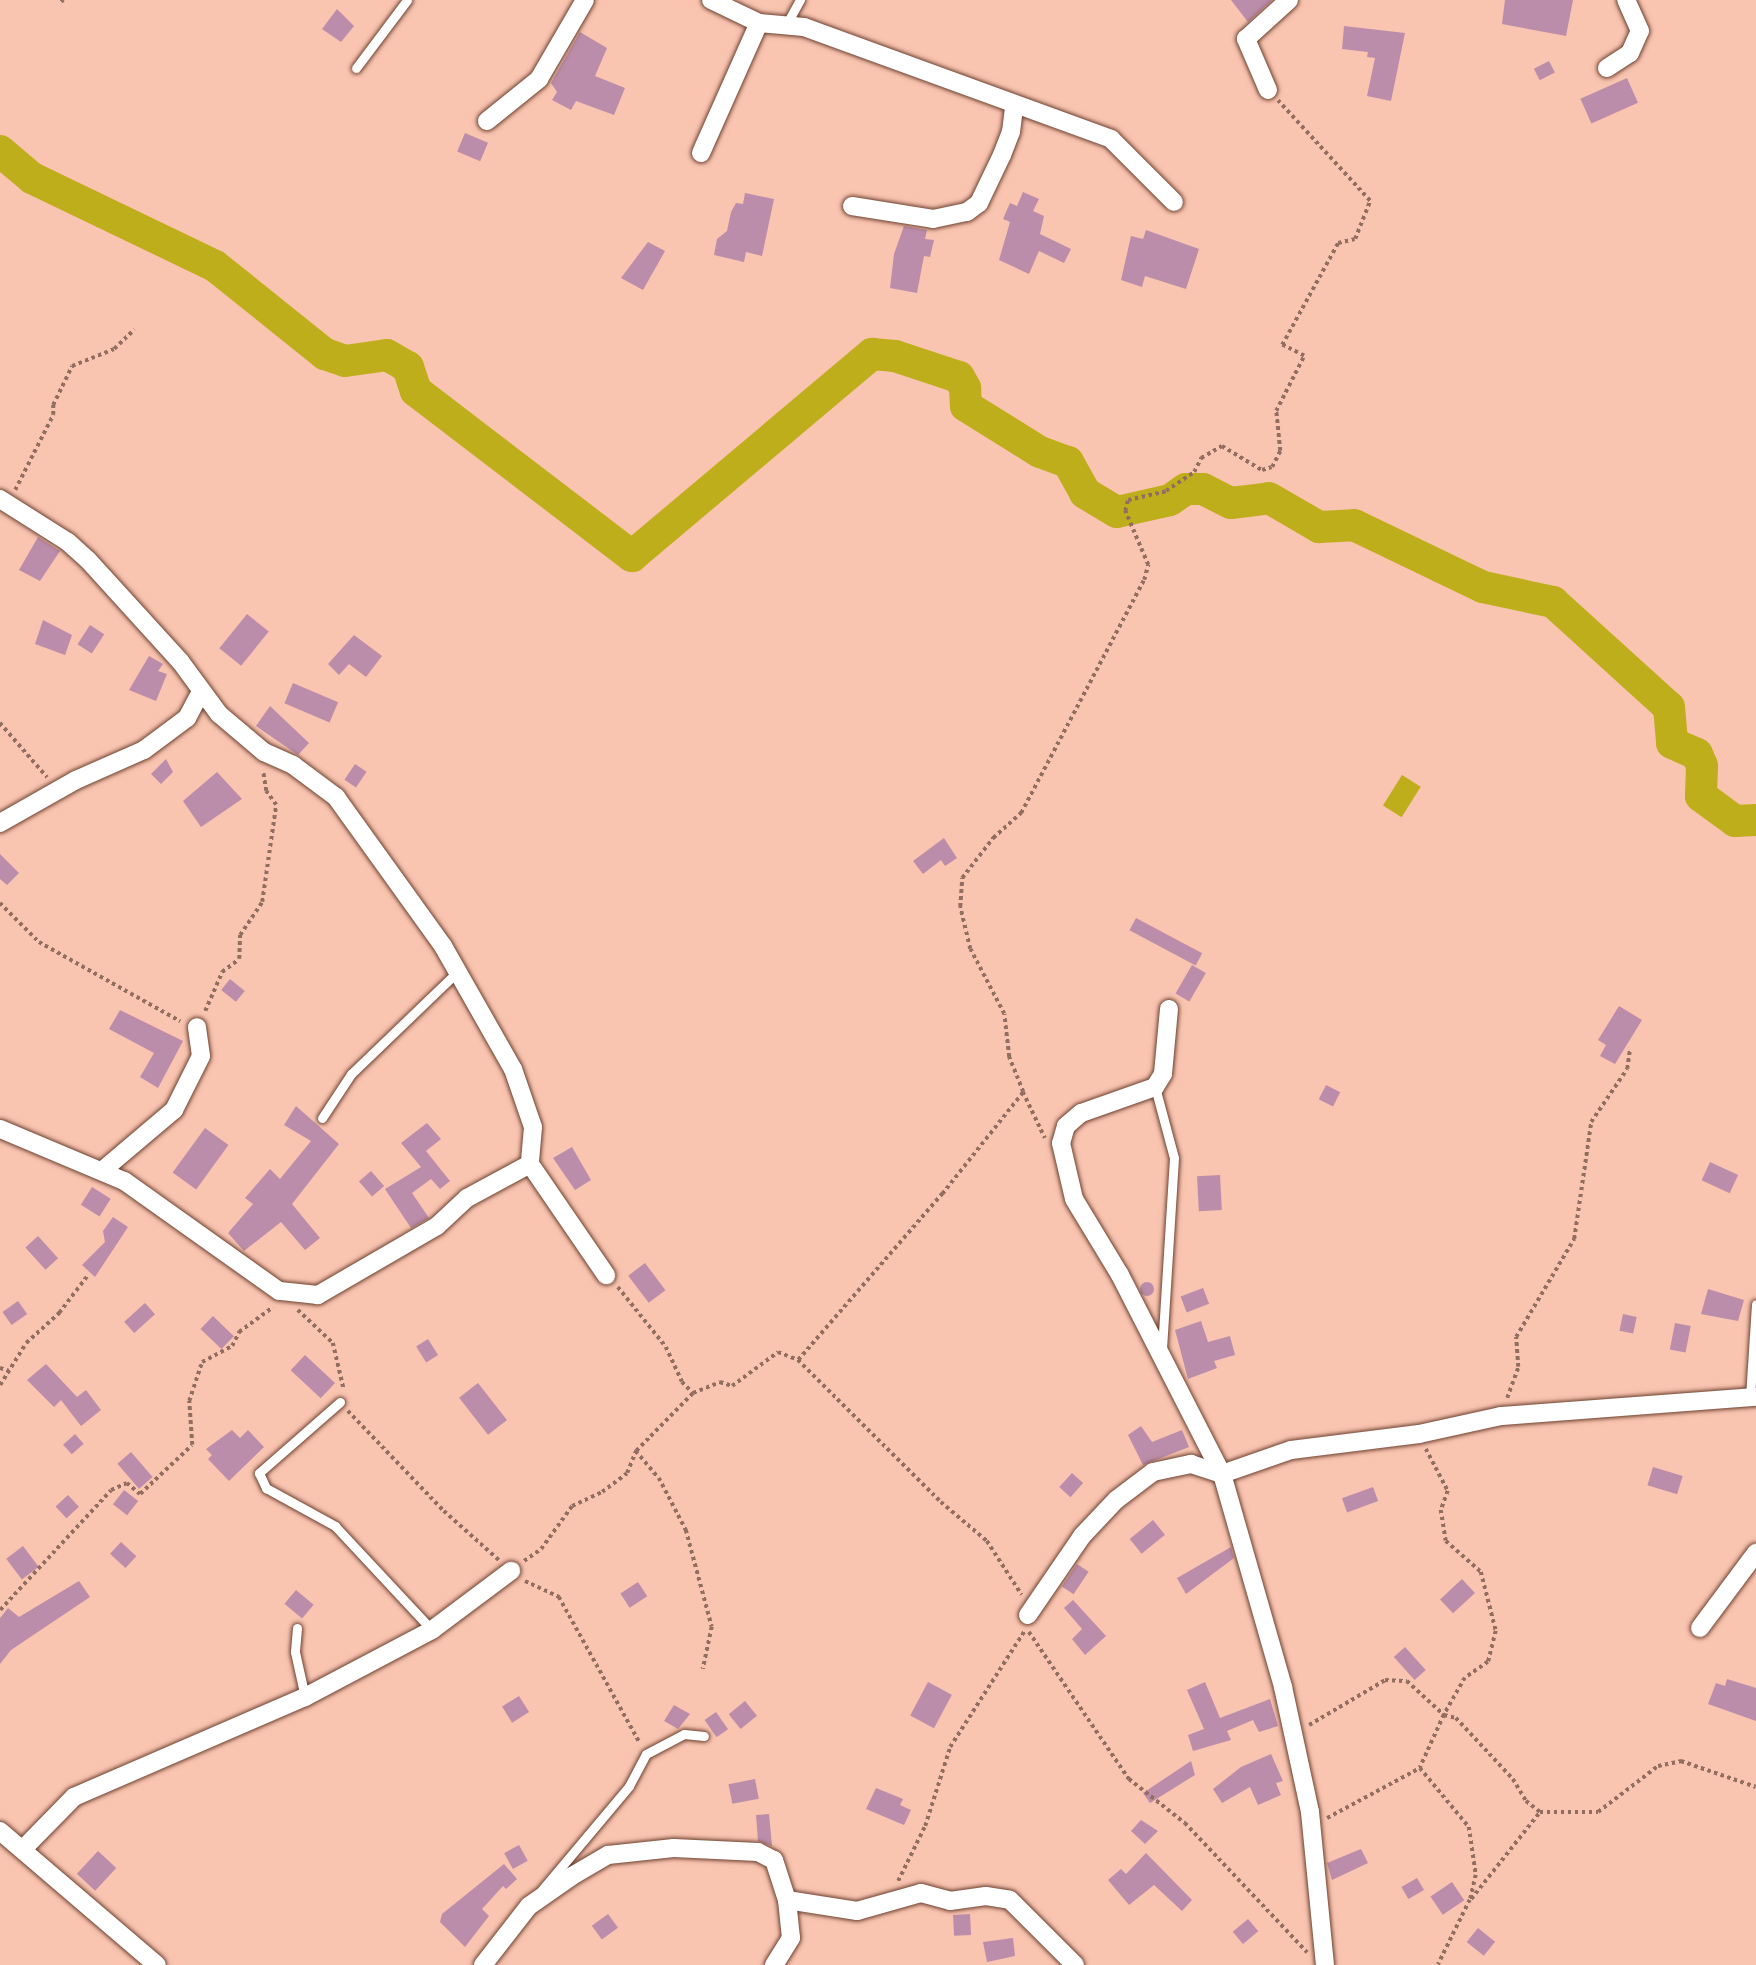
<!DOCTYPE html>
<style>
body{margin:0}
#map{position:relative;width:1756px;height:1965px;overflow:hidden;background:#f9c4b0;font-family:Montserrat,sans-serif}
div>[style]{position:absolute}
.water>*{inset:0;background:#bfae1b;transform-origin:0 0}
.river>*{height:32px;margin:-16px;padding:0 16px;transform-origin:16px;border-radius:16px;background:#bfae1b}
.building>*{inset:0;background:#bc8daa;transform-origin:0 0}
.round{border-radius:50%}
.path>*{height:3.5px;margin-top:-1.75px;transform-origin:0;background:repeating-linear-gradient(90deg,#926e60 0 3.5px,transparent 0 7px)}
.roads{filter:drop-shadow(0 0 2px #6d4130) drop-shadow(0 0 2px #6d4130)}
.lane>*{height:9px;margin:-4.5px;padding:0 4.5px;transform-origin:4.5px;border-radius:4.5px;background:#fff}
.street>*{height:18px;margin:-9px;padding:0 9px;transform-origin:9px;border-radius:9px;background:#fff}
span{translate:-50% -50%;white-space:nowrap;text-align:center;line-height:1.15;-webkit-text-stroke:5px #f9c4b0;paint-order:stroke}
</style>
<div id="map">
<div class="water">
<i style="left:1402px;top:775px;width:22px;height:36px;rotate:32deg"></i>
</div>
<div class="river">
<i style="left:0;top:151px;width:42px;rotate:40.2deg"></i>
<i style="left:32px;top:178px;width:203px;rotate:25.7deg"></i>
<i style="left:215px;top:266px;width:141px;rotate:38.7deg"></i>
<i style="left:325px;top:354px;width:21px;rotate:19deg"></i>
<i style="left:345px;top:361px;width:42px;rotate:-8.1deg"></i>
<i style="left:387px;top:355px;width:24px;rotate:30deg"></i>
<i style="left:408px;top:367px;width:25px;rotate:72deg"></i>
<i style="left:416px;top:391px;width:272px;rotate:37.4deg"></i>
<i style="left:632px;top:556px;width:314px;rotate:-40.1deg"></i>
<i style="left:872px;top:354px;width:23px;rotate:5deg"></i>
<i style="left:895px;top:356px;width:67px;rotate:18.2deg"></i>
<i style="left:959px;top:377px;width:13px;rotate:61deg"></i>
<i style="left:965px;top:388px;width:18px;rotate:87deg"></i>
<i style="left:966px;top:406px;width:87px;rotate:31.9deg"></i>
<i style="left:1040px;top:452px;width:30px;rotate:20deg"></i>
<i style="left:1068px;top:462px;width:35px;rotate:61deg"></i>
<i style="left:1085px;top:493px;width:37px;rotate:31deg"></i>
<i style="left:1117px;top:512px;width:54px;rotate:-12.8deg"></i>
<i style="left:1170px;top:500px;width:19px;rotate:-35deg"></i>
<i style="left:1186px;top:489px;width:17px"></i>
<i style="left:1203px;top:489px;width:31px;rotate:27deg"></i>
<i style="left:1231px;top:503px;width:38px;rotate:-7deg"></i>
<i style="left:1269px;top:498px;width:58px;rotate:30.1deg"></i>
<i style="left:1319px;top:527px;width:35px;rotate:-3deg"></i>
<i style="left:1354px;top:525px;width:143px;rotate:25.7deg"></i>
<i style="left:1483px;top:587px;width:72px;rotate:12.1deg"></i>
<i style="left:1553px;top:602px;width:156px;rotate:42.2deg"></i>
<i style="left:1669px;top:707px;width:36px;rotate:85deg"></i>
<i style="left:1672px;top:743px;width:27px;rotate:24deg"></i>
<i style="left:1697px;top:754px;width:13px;rotate:67deg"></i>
<i style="left:1702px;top:766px;width:30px;rotate:92deg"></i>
<i style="left:1701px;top:796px;width:42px;rotate:36.3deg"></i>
<i style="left:1735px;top:821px;width:21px;rotate:-3deg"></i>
</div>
<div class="building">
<i style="clip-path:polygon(1231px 0,1272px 0,1248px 22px)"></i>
<i style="clip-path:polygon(1505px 0,1573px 0,1566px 36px,1502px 24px)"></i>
<i style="clip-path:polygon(337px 9px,354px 26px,341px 42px,322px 29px)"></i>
<i style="clip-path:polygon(1344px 26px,1405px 33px,1391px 101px,1367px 96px,1375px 58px,1367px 57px,1368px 52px,1342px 49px)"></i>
<i style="clip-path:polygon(580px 32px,607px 48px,595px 76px,625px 88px,614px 115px,576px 101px,571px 110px,552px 100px,557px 92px,551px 83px)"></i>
<i style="left:1549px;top:61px;width:13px;height:17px;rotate:63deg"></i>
<i style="left:1627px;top:78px;width:27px;height:51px;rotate:66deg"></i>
<i style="left:465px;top:133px;width:25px;height:20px;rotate:23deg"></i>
<i style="clip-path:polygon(1023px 192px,1039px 199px,1033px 211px,1044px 216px,1040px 234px,1071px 249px,1064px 263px,1039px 251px,1029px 274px,999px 260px,1010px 222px,1003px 219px,1010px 203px,1017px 206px)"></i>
<i style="clip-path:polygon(745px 193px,774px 199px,762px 256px,746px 252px,744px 262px,714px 255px,717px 239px,727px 231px,731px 212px,736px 203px,743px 204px)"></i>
<i style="clip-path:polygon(904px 226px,927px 230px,925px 239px,934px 240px,930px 257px,924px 256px,917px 293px,890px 288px,894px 254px)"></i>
<i style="clip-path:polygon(1146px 230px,1199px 249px,1186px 289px,1145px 276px,1142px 287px,1121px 280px,1131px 236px,1143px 239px)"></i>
<i style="clip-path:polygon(648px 242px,665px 251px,643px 290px,621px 278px)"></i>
<i style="clip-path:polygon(38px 537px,60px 551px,40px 581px,19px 570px)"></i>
<i style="left:247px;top:614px;width:28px;height:44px;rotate:39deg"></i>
<i style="clip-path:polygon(43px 620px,72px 635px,65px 655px,35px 644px)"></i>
<i style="left:90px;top:625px;width:17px;height:23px;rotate:33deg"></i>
<i style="clip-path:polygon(354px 635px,382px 656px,366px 677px,349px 664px,339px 675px,328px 664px)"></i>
<i style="clip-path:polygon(149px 656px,163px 664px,158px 671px,167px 674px,156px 701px,129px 690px)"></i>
<i style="left:293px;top:683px;width:49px;height:22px;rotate:23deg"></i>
<i style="clip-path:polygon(270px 706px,309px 743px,298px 755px,256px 726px)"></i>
<i style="clip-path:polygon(166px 759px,173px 772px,161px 784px,151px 774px)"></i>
<i style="left:355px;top:764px;width:14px;height:19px;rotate:34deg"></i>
<i style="clip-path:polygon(217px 772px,242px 799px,201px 827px,183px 801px)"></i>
<i style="clip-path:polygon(944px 838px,957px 858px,945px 866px,941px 860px,923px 874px,913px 861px)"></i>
<i style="clip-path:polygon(0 854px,19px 873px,7px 885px,0 879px)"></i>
<i style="left:1136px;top:918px;width:75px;height:14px;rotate:28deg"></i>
<i style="left:1192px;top:965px;width:16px;height:33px;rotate:30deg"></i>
<i style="left:230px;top:979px;width:19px;height:14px;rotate:39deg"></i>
<i style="clip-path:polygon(1619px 1006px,1642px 1020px,1615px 1064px,1600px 1056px,1606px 1045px,1598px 1040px)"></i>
<i style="clip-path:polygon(120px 1010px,183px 1041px,158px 1088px,140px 1077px,154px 1053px,109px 1029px)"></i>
<i style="left:1326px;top:1085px;width:16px;height:16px;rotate:27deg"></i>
<i style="clip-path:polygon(296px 1106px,339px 1144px,292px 1204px,320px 1238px,305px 1250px,281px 1222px,244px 1251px,228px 1233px,253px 1204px,245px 1198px,270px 1169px,280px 1179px,311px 1141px,284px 1125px)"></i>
<i style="clip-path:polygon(427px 1123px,441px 1139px,426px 1151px,450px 1181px,440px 1189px,431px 1179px,412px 1193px,429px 1218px,411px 1228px,385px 1189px,421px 1167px,401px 1143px)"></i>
<i style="left:205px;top:1128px;width:29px;height:55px;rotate:36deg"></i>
<i style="clip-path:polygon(572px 1147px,591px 1180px,575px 1190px,553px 1158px)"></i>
<i style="left:1710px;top:1162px;width:31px;height:20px;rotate:25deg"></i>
<i style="left:371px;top:1171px;width:20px;height:16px;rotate:49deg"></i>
<i style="left:1220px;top:1175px;width:35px;height:23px;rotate:87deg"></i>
<i style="left:92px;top:1187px;width:22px;height:21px;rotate:32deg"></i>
<i style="clip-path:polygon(113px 1217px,128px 1227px,95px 1277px,82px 1265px,105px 1242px,103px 1231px)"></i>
<i style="left:38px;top:1236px;width:30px;height:17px;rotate:48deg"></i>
<i style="left:645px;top:1263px;width:34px;height:21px;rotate:53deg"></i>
<i class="round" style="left:1140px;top:1282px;width:14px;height:14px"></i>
<i style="left:1203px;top:1288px;width:17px;height:24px;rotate:69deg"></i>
<i style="clip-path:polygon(1708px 1289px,1744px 1300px,1738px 1321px,1701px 1314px)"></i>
<i style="left:18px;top:1301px;width:16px;height:19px;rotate:55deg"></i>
<i style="left:145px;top:1303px;width:15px;height:28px;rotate:48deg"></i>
<i style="left:1623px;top:1314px;width:14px;height:17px;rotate:12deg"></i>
<i style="left:213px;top:1316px;width:29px;height:18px;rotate:44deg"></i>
<i style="clip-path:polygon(1201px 1321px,1208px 1342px,1230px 1336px,1235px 1355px,1214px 1361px,1217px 1368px,1188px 1379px,1175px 1330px)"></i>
<i style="left:1675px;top:1323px;width:16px;height:27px;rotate:11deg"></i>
<i style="left:428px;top:1339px;width:19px;height:14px;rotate:58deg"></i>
<i style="left:305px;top:1355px;width:41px;height:21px;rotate:43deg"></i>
<i style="clip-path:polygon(46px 1364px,77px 1397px,86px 1390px,101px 1410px,81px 1426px,61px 1400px,54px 1407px,27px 1380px)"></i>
<i style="left:478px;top:1383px;width:47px;height:24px;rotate:52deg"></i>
<i style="clip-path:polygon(1141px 1426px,1152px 1442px,1182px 1430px,1189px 1447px,1143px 1465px,1128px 1435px)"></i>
<i style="clip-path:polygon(232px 1430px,240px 1438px,248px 1430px,264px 1447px,229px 1481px,208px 1459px,212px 1455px,206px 1449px)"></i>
<i style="left:75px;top:1434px;width:13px;height:16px;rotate:48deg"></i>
<i style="left:131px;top:1452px;width:33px;height:18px;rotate:49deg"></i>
<i style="left:1653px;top:1467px;width:31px;height:19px;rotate:17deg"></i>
<i style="left:1072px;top:1473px;width:15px;height:19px;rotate:42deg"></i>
<i style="left:1373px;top:1487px;width:15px;height:33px;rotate:70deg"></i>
<i style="left:124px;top:1490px;width:18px;height:18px;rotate:38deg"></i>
<i style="left:68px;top:1495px;width:16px;height:17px;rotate:47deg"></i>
<i style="left:1153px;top:1520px;width:19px;height:30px;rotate:51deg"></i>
<i style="left:121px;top:1542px;width:21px;height:16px;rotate:43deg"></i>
<i style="left:23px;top:1546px;width:26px;height:21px;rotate:53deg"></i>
<i style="clip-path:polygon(1231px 1547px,1234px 1558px,1186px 1594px,1177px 1578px)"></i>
<i style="left:1077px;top:1564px;width:14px;height:27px;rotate:34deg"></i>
<i style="left:1462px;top:1579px;width:19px;height:30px;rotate:47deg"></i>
<i style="clip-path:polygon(79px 1581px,90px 1597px,11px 1650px,0 1664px,0 1618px,8px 1608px,19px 1617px)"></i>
<i style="left:638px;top:1582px;width:17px;height:21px;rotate:57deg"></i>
<i style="left:296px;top:1590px;width:23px;height:18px;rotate:40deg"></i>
<i style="clip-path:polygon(1073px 1600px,1106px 1636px,1085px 1655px,1072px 1639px,1082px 1629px,1064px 1608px)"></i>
<i style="left:1405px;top:1647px;width:31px;height:15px;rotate:48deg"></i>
<i style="clip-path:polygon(1727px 1679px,1756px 1688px,1756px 1721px,1708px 1704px,1716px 1683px,1725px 1686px)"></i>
<i style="left:928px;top:1682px;width:27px;height:38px;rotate:28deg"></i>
<i style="clip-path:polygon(1205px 1682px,1220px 1718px,1270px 1699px,1278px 1726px,1259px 1732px,1253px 1720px,1227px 1731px,1231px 1740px,1193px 1751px,1188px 1735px,1204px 1729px,1187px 1690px)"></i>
<i style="left:519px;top:1696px;width:19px;height:20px;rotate:58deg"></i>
<i style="left:745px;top:1701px;width:19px;height:21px;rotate:51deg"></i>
<i style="clip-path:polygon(674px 1705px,690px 1714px,678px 1729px,664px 1721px)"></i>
<i style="left:716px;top:1712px;width:21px;height:14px;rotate:55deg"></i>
<i style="clip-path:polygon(1271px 1754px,1283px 1781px,1276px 1783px,1281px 1795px,1258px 1805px,1250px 1787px,1222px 1803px,1213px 1789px,1241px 1767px)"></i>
<i style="clip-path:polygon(1191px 1761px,1195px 1775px,1150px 1803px,1143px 1793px)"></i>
<i style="left:755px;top:1779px;width:20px;height:27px;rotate:79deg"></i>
<i style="clip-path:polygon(876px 1788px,903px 1799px,900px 1805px,911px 1810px,904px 1825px,866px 1809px)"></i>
<i style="clip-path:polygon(769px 1814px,772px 1846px,758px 1841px,756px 1815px)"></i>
<i style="clip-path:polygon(1141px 1820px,1158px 1831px,1145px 1844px,1131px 1831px)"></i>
<i style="left:519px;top:1845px;width:18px;height:17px;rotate:61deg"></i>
<i style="clip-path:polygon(1361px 1849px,1368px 1863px,1332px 1880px,1327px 1863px)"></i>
<i style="left:98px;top:1851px;width:25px;height:31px;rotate:43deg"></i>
<i style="clip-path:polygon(1146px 1853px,1192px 1900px,1182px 1911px,1154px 1885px,1129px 1905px,1108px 1880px,1121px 1869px,1126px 1874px)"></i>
<i style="clip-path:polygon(504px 1864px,517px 1879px,506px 1889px,503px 1886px,482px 1909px,489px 1916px,465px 1947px,440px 1922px,442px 1914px)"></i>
<i style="left:1417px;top:1878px;width:14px;height:18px;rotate:60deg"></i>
<i style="left:1452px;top:1882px;width:22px;height:26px;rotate:56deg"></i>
<i style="left:608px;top:1914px;width:17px;height:20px;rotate:54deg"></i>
<i style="left:970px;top:1914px;width:21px;height:17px;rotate:87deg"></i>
<i style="left:1248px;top:1919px;width:16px;height:20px;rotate:50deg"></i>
<i style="left:1478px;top:1928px;width:22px;height:18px;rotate:39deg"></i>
<i style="clip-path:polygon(1013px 1938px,1015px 1956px,987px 1962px,983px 1942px)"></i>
</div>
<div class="path">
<i style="left:61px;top:2px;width:3px;rotate:-45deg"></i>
<i style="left:15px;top:490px;width:84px;rotate:-63.1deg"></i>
<i style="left:53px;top:415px;width:10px;rotate:-90deg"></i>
<i style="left:53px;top:405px;width:43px;rotate:-64deg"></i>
<i style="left:72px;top:366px;width:45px;rotate:-22deg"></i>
<i style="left:114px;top:349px;width:28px;rotate:-44deg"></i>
<i style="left:0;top:723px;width:72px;rotate:49deg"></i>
<i style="left:0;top:903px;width:55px;rotate:45deg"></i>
<i style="left:39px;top:942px;width:162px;rotate:29.3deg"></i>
<i style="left:205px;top:1011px;width:43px;rotate:-66.4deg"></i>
<i style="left:222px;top:972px;width:21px;rotate:-37deg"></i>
<i style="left:239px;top:959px;width:24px;rotate:-88deg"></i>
<i style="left:240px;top:935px;width:40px;rotate:-56deg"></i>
<i style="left:262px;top:902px;width:98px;rotate:-81.8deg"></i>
<i style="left:276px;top:805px;width:17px;rotate:-126deg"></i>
<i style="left:266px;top:791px;width:20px;rotate:-99deg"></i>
<i style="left:1023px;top:1092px;width:51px;rotate:64.4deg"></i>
<i style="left:618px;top:1287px;width:77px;rotate:51.3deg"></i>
<i style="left:666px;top:1347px;width:38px;rotate:65deg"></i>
<i style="left:682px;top:1382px;width:16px;rotate:45deg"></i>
<i style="left:298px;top:1310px;width:48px;rotate:43.3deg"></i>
<i style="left:333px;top:1343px;width:48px;rotate:76.8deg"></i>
<i style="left:798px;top:1360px;width:220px;rotate:-49.1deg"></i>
<i style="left:942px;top:1194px;width:130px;rotate:-51.5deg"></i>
<i style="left:1023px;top:1092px;width:38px;rotate:-112deg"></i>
<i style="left:1009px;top:1057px;width:43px;rotate:-96.6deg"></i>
<i style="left:1004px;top:1014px;width:73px;rotate:-117.6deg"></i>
<i style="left:970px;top:949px;width:43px;rotate:-103.4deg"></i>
<i style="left:960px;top:907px;width:29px;rotate:-86deg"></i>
<i style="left:962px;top:878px;width:51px;rotate:-52.2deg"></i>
<i style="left:993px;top:838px;width:38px;rotate:-42deg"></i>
<i style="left:1021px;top:813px;width:263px;rotate:-62.2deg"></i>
<i style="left:1144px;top:580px;width:16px;rotate:-75deg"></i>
<i style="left:1148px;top:565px;width:59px;rotate:-113.1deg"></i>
<i style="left:1125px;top:511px;width:11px;rotate:-75deg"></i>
<i style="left:1128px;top:500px;width:39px;rotate:-13deg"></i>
<i style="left:1166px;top:491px;width:34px;rotate:-34deg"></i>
<i style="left:1194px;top:472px;width:16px;rotate:-63deg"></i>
<i style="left:1201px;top:458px;width:24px;rotate:-30deg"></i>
<i style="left:1222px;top:446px;width:47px;rotate:31deg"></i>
<i style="left:1262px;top:470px;width:10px;rotate:-17deg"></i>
<i style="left:1272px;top:467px;width:18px;rotate:-63deg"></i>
<i style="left:1280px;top:451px;width:40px;rotate:-95.7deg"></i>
<i style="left:1276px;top:411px;width:62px;rotate:-63deg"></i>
<i style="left:1304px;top:356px;width:25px;rotate:-153deg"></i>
<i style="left:1282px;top:345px;width:116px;rotate:-61.2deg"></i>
<i style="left:1338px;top:243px;width:17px;rotate:-13deg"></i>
<i style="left:1355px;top:239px;width:41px;rotate:-68.5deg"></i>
<i style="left:1370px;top:201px;width:136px;rotate:-132.6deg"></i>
<i style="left:0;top:1368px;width:9px;rotate:18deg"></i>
<i style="left:0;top:1385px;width:49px;rotate:-58.2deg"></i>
<i style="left:26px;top:1343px;width:45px;rotate:-42.3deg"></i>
<i style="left:59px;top:1313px;width:48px;rotate:-52.7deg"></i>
<i style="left:1507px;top:1398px;width:33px;rotate:-70deg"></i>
<i style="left:1518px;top:1367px;width:30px;rotate:-94deg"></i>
<i style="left:1516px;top:1337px;width:114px;rotate:-59.4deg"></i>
<i style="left:1574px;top:1239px;width:118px;rotate:-81.7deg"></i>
<i style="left:1591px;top:1122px;width:64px;rotate:-55.8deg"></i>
<i style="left:1627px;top:1069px;width:21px;rotate:-82deg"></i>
<i style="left:348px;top:1411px;width:139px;rotate:46.2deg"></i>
<i style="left:444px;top:1511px;width:74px;rotate:41.7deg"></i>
<i style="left:1426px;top:1449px;width:47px;rotate:62.4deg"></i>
<i style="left:1448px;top:1491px;width:20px;rotate:110deg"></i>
<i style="left:1441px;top:1510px;width:31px;rotate:81deg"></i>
<i style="left:1446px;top:1541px;width:47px;rotate:41.5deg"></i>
<i style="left:1481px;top:1572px;width:61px;rotate:75.7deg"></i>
<i style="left:1496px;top:1631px;width:32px;rotate:104deg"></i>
<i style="left:1488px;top:1662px;width:28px;rotate:145deg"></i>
<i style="left:1465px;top:1678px;width:43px;rotate:119.6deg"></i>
<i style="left:1444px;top:1715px;width:12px;rotate:14deg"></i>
<i style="left:1456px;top:1718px;width:83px;rotate:46.9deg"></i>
<i style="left:1513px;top:1779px;width:26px;rotate:59deg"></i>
<i style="left:1526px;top:1801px;width:18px;rotate:38deg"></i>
<i style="left:636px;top:1451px;width:35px;rotate:50deg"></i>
<i style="left:659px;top:1478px;width:59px;rotate:62.6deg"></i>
<i style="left:686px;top:1530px;width:100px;rotate:75deg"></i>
<i style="left:712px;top:1627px;width:43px;rotate:102.1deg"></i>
<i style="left:524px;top:1561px;width:21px;rotate:-35deg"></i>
<i style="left:541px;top:1549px;width:53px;rotate:-54.2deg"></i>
<i style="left:572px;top:1506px;width:33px;rotate:-25deg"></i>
<i style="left:602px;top:1492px;width:31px;rotate:-37deg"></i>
<i style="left:627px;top:1473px;width:24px;rotate:-68deg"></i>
<i style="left:636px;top:1451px;width:81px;rotate:-45.5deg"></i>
<i style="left:693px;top:1393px;width:29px;rotate:-22deg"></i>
<i style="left:720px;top:1382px;width:13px;rotate:18deg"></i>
<i style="left:732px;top:1386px;width:57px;rotate:-36.5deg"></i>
<i style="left:778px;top:1352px;width:22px;rotate:22deg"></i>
<i style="left:798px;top:1360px;width:202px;rotate:44.8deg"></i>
<i style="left:941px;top:1502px;width:60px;rotate:40.3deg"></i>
<i style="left:987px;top:1541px;width:64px;rotate:57.1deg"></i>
<i style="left:525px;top:1581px;width:38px;rotate:25deg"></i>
<i style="left:559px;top:1597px;width:167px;rotate:61deg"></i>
<i style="left:0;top:1610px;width:163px;rotate:-47.2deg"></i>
<i style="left:111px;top:1490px;width:17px;rotate:-24deg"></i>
<i style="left:127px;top:1483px;width:17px;rotate:40deg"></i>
<i style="left:140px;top:1494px;width:71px;rotate:-43.3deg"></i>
<i style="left:192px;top:1445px;width:44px;rotate:-93.9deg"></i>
<i style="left:189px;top:1401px;width:41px;rotate:-71.6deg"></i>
<i style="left:202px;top:1362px;width:34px;rotate:-28deg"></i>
<i style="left:232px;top:1346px;width:16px;rotate:-63deg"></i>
<i style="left:239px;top:1332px;width:42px;rotate:-36.3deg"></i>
<i style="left:1029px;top:1632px;width:178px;rotate:55.8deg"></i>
<i style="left:1129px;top:1779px;width:71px;rotate:38.2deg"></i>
<i style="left:1185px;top:1823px;width:178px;rotate:46.6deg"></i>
<i style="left:1309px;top:1725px;width:88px;rotate:-30.6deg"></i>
<i style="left:1385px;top:1680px;width:22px;rotate:3deg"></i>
<i style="left:1407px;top:1681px;width:50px;rotate:42.6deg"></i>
<i style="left:1444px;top:1715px;width:58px;rotate:114.4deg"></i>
<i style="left:1420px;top:1768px;width:77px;rotate:50.3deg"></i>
<i style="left:1469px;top:1827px;width:49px;rotate:81.7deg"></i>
<i style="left:1476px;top:1875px;width:26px;rotate:103deg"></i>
<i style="left:1470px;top:1900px;width:72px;rotate:116.2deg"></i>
<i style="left:1327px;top:1818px;width:106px;rotate:-28.3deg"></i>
<i style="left:898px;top:1881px;width:61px;rotate:-63.9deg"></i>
<i style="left:925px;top:1826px;width:83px;rotate:-72.4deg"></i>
<i style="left:950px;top:1747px;width:139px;rotate:-57.3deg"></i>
<i style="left:1471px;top:1899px;width:111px;rotate:-51.6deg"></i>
<i style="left:1540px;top:1812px;width:58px"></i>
<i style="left:1598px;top:1812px;width:76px;rotate:-37.5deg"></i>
<i style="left:1658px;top:1766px;width:24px;rotate:-12deg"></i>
<i style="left:1681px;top:1761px;width:79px;rotate:19.1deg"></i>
</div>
<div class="roads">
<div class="lane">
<i style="left:786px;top:25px;width:29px;rotate:-61deg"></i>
<i style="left:356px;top:68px;width:85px;rotate:-53.1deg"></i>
<i style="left:1155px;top:1087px;width:73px;rotate:75deg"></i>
<i style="left:1174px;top:1158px;width:190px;rotate:93.6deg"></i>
<i style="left:322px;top:1118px;width:53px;rotate:-56.6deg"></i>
<i style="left:351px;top:1074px;width:144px;rotate:-43.9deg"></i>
<i style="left:1750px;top:1397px;width:93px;rotate:-86.3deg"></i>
<i style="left:340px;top:1402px;width:108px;rotate:138.8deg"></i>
<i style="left:259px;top:1473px;width:17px;rotate:65deg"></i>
<i style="left:266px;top:1488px;width:79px;rotate:28.8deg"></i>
<i style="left:335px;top:1526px;width:142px;rotate:47deg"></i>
<i style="left:297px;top:1628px;width:24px;rotate:95deg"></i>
<i style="left:295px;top:1652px;width:46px;rotate:77.5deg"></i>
<i style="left:541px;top:1891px;width:137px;rotate:-50deg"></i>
<i style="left:629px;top:1786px;width:36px;rotate:-62deg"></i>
<i style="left:646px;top:1754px;width:43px;rotate:-27.8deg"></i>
<i style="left:684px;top:1734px;width:20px;rotate:6deg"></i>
</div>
<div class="street">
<i style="left:711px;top:0;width:53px;rotate:25.6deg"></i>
<i style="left:759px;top:23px;width:45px;rotate:5.1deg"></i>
<i style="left:804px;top:27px;width:327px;rotate:20deg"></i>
<i style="left:1111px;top:139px;width:89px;rotate:45deg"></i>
<i style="left:1607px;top:68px;width:27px;rotate:-33deg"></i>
<i style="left:1630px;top:53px;width:24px;rotate:-66deg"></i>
<i style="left:1640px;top:31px;width:34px;rotate:-114deg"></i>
<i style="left:1268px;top:90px;width:56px;rotate:-113.3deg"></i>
<i style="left:1246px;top:39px;width:58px;rotate:-42.2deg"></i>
<i style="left:487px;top:121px;width:67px;rotate:-38.9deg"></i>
<i style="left:539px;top:79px;width:91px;rotate:-59.8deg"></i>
<i style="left:701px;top:153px;width:142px;rotate:-66deg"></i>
<i style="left:852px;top:206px;width:82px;rotate:9.1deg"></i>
<i style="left:933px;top:219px;width:35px;rotate:-12deg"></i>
<i style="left:967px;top:212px;width:15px;rotate:-37deg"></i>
<i style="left:979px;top:203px;width:53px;rotate:-64.4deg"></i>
<i style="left:1002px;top:155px;width:25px;rotate:-69deg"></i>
<i style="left:1011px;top:132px;width:26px;rotate:-83deg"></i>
<i style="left:0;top:499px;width:80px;rotate:32.3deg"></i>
<i style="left:68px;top:542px;width:27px;rotate:42deg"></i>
<i style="left:88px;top:560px;width:137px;rotate:47.7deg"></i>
<i style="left:180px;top:661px;width:66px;rotate:53.7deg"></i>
<i style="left:219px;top:714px;width:59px;rotate:40.2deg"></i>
<i style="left:264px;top:752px;width:32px;rotate:24deg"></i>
<i style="left:293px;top:765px;width:54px;rotate:36.7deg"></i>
<i style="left:336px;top:797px;width:183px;rotate:54.3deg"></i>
<i style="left:443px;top:946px;width:142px;rotate:60.4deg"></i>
<i style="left:513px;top:1069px;width:61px;rotate:71deg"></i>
<i style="left:533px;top:1127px;width:37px;rotate:95deg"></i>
<i style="left:530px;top:1164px;width:72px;rotate:151.6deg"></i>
<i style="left:467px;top:1198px;width:41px;rotate:137deg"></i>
<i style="left:437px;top:1226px;width:138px;rotate:149.9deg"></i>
<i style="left:318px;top:1295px;width:39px;rotate:-174deg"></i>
<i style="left:279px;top:1291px;width:190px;rotate:-144.6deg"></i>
<i style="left:124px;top:1181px;width:134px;rotate:-157.2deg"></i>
<i style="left:0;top:823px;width:87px;rotate:-29.5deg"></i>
<i style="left:76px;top:780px;width:74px;rotate:-23.8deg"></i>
<i style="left:144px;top:750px;width:54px;rotate:-36.7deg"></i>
<i style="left:187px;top:718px;width:30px;rotate:-62deg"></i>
<i style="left:1169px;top:1009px;width:65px;rotate:95.3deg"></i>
<i style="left:1163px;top:1074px;width:15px;rotate:122deg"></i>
<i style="left:1155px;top:1087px;width:78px;rotate:160.6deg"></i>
<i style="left:1081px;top:1113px;width:20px;rotate:139deg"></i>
<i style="left:1066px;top:1126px;width:18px;rotate:106deg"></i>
<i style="left:1061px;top:1143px;width:57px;rotate:76.9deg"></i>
<i style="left:1074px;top:1199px;width:89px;rotate:58.8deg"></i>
<i style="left:1120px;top:1275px;width:224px;rotate:62.9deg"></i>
<i style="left:1222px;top:1474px;width:222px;rotate:74deg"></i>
<i style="left:1283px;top:1687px;width:128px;rotate:77.8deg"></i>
<i style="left:1310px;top:1812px;width:154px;rotate:84.4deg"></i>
<i style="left:530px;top:1164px;width:135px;rotate:55.6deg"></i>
<i style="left:103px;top:1170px;width:93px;rotate:-40.2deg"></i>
<i style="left:174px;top:1110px;width:60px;rotate:-63.4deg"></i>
<i style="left:201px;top:1056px;width:29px;rotate:-98deg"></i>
<i style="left:1028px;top:1615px;width:96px;rotate:-55.6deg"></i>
<i style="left:1082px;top:1536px;width:50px;rotate:-46.6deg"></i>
<i style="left:1116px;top:1500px;width:46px;rotate:-37.1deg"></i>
<i style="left:1153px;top:1472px;width:39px;rotate:-12deg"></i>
<i style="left:1191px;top:1464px;width:33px;rotate:18deg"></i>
<i style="left:1222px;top:1474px;width:73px;rotate:-19.2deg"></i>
<i style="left:1291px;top:1450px;width:129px;rotate:-7.1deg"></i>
<i style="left:1419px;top:1434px;width:84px;rotate:-12.4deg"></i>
<i style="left:1501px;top:1416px;width:256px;rotate:-4.3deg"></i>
<i style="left:1700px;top:1628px;width:94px;rotate:-53.3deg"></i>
<i style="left:0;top:1831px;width:206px;rotate:40.5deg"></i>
<i style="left:23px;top:1849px;width:73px;rotate:-45.6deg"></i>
<i style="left:74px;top:1797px;width:252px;rotate:-23.4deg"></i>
<i style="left:305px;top:1697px;width:144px;rotate:-27.8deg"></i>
<i style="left:432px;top:1630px;width:99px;rotate:-36.8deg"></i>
<i style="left:787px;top:1900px;width:71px;rotate:8.9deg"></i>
<i style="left:857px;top:1911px;width:66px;rotate:-15.7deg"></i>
<i style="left:921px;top:1893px;width:30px;rotate:15deg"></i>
<i style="left:950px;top:1901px;width:36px;rotate:-8deg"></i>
<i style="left:986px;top:1896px;width:24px;rotate:9deg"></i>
<i style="left:1010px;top:1900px;width:92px;rotate:45deg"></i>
<i style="left:483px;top:1965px;width:75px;rotate:-52.1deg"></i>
<i style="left:529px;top:1906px;width:52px;rotate:-34.9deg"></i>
<i style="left:572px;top:1876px;width:42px;rotate:-30.3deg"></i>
<i style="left:608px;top:1855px;width:66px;rotate:-6.1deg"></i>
<i style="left:674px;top:1848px;width:84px;rotate:2.7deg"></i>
<i style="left:758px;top:1852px;width:18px;rotate:27deg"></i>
<i style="left:774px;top:1860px;width:42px;rotate:72deg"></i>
<i style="left:787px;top:1900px;width:38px;rotate:84deg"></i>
<i style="left:791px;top:1938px;width:32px;rotate:122deg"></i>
</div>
</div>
</div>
